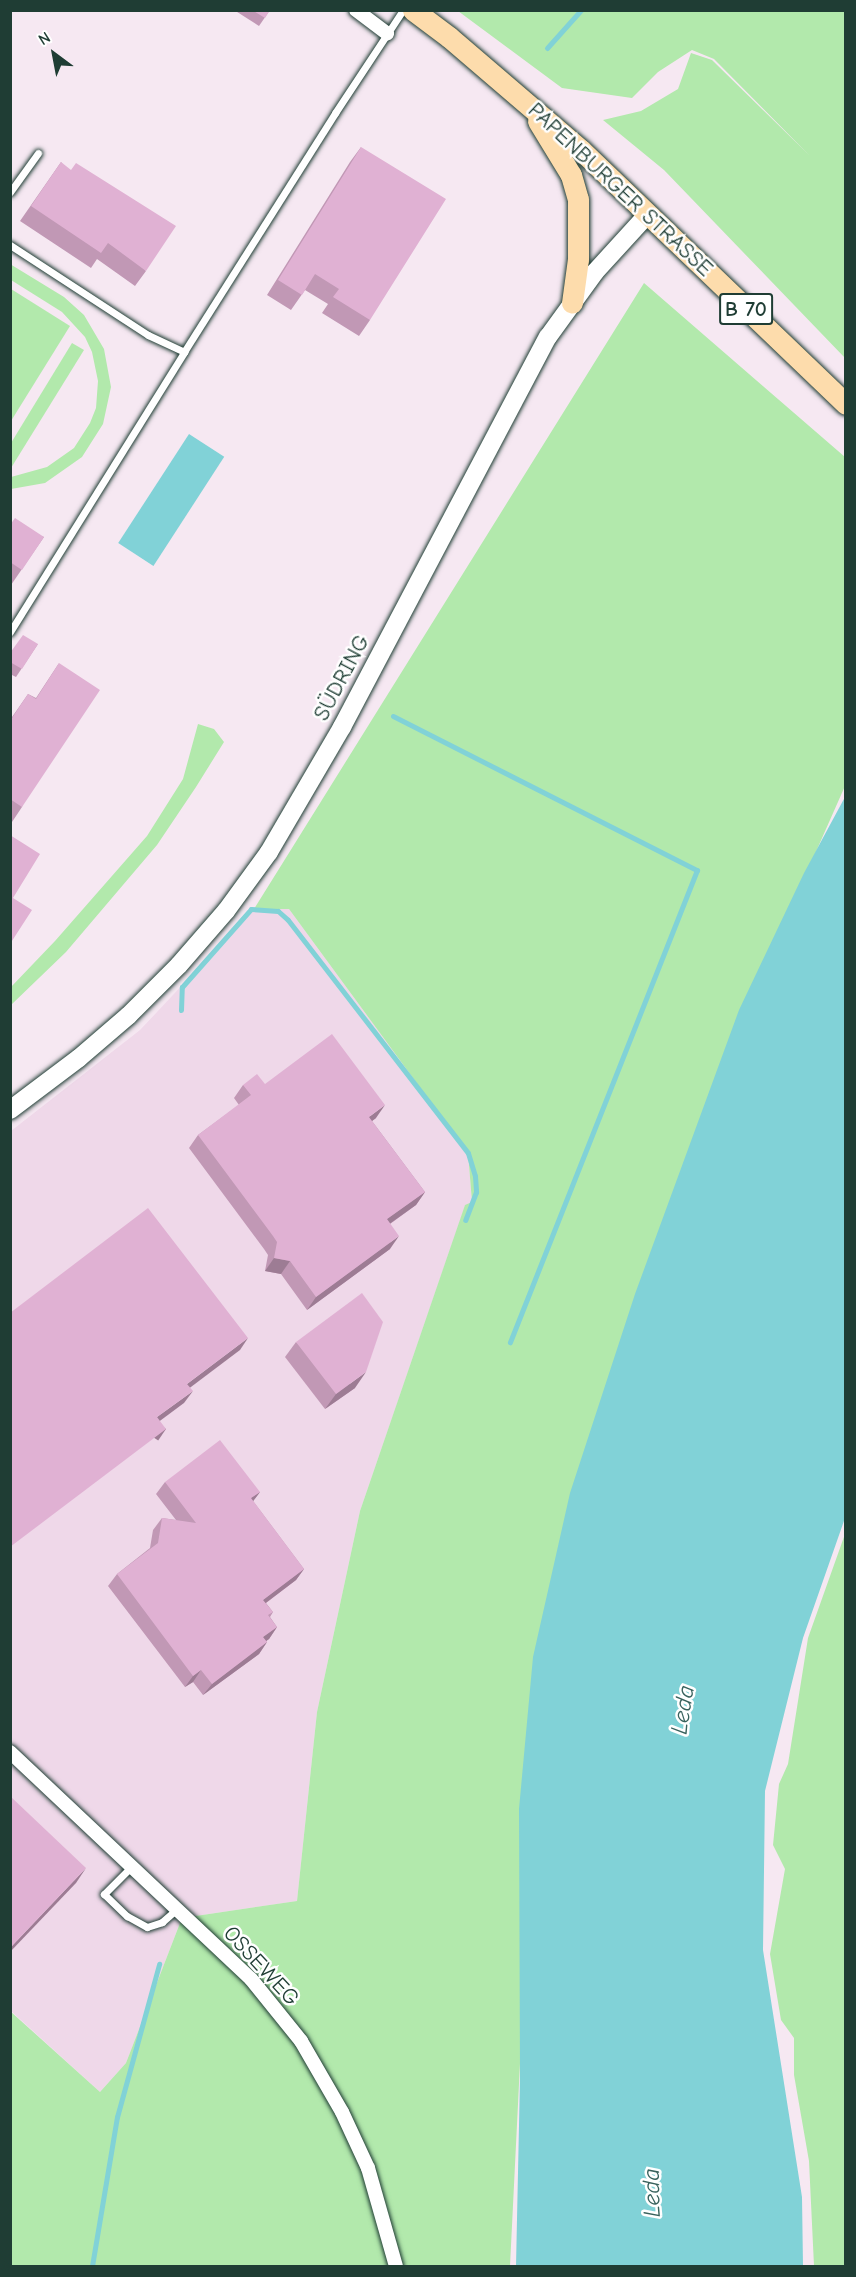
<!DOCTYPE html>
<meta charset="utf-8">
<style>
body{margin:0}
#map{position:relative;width:856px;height:2277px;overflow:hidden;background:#f6e8f2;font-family:"Comic Neue",sans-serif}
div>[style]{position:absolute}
.built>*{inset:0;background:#efd8e9}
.green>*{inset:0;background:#b2e9ac}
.water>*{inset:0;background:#81d2d7;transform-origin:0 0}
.stream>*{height:5px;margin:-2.5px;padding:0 2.5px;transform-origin:2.5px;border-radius:2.5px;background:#81d2d7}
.roads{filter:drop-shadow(0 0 2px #1f3d34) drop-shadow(0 0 2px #1f3d34)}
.lane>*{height:7px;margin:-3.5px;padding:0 3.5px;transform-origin:3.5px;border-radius:3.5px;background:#fff}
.street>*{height:14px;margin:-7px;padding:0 7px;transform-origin:7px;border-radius:7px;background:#fff}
.secondary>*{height:18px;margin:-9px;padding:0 9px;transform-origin:9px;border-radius:9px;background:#fff}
.primary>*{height:21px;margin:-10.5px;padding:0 10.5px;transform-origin:10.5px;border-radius:10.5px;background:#fddcac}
.wall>*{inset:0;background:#c198b5}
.shaded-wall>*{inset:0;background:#9d7c94;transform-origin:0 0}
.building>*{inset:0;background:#e0b1d3}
span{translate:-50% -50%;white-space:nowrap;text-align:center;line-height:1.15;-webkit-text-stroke:5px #fff;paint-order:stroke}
.shield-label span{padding:2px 4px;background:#fff;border:2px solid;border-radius:4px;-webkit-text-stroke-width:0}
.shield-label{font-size:21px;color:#1f3d34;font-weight:700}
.street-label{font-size:22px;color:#1f3d34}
.water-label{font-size:24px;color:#38625d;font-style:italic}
.frame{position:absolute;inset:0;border:12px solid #1f3d34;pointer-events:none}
.north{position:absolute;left:24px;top:24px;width:60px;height:60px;-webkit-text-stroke:4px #fff;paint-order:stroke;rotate:328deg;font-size:16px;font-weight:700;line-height:24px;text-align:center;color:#1f3d34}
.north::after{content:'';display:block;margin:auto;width:21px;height:27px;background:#1f3d34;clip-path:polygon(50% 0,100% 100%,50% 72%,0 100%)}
</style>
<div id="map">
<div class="built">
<i style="clip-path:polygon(254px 909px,289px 909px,468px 1153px,472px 1202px,465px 1206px,360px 1511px,317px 1712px,297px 1901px,189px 1917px,180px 1923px,126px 2063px,100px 2092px,11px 2011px,11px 1131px,140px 1030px)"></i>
</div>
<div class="green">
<i style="clip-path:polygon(458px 11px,845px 11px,845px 358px,664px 170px,603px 120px,641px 111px,678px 89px,691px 53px,712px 60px,809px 155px,714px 59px,692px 50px,658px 72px,632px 98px,562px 88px)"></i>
<i style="clip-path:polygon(10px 264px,64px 297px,84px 315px,104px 349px,111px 387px,103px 424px,82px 457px,45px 483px,11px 489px,11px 477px,47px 467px,74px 448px,90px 423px,96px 408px,98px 381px,92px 352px,85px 337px,62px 312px,11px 280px)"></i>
<i style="clip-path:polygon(644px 283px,845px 457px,845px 786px,765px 967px,539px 1679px,510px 2266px,11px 2266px,10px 2011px,100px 2092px,126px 2063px,180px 1923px,189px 1917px,297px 1901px,317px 1712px,360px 1511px,465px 1205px,472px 1202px,468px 1153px,289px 909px,254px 909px)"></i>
<i style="clip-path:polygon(11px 289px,70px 326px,11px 421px)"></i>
<i style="clip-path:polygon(72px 343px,84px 350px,11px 468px,11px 443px)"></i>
<i style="clip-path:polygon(198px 724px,214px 729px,224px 742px,196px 787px,157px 845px,66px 952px,11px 1005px,11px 987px,55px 941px,147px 836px,183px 779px)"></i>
<i style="clip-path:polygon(845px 1534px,846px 2266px,814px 2266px,809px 2161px,794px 2075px,794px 2038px,781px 2020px,770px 1954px,785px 1869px,773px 1845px,779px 1784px,788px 1764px,808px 1638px)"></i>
</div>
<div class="water">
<i style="left:189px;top:434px;width:42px;height:130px;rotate:33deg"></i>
<i style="clip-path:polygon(845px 797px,845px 1518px,803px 1638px,765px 1791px,763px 1950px,802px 2197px,803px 2266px,516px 2266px,520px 2078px,519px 1809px,533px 1657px,570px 1493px,635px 1294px,739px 1010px,804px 873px)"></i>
</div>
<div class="stream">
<i style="left:547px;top:48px;width:51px;rotate:-48.2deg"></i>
<i style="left:393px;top:716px;width:341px;rotate:26.9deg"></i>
<i style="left:697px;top:870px;width:508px;rotate:111.61deg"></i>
<i style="left:181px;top:1010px;width:23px;rotate:-88deg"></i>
<i style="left:182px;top:987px;width:104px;rotate:-48.5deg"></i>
<i style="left:251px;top:909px;width:27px;rotate:4deg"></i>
<i style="left:278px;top:911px;width:13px;rotate:42deg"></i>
<i style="left:288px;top:920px;width:294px;rotate:52.3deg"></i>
<i style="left:468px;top:1153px;width:24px;rotate:73deg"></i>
<i style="left:475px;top:1176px;width:16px;rotate:86deg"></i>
<i style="left:476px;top:1192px;width:30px;rotate:111deg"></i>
<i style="left:92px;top:2266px;width:151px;rotate:-80.5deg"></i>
<i style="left:117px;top:2117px;width:159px;rotate:-74.6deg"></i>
</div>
<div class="roads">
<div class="lane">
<i style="left:10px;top:192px;width:48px;rotate:-54.3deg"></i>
<i style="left:10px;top:245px;width:165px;rotate:33.1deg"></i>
<i style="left:148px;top:335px;width:40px;rotate:25deg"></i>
<i style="left:184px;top:352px;width:283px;rotate:-57.7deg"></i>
<i style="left:335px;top:113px;width:123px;rotate:-56.6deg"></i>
<i style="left:10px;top:632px;width:330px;rotate:-58.1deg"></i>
<i style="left:130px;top:1868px;width:37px;rotate:135deg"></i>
<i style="left:104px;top:1894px;width:32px;rotate:44deg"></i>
<i style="left:127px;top:1916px;width:23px;rotate:29deg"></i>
<i style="left:147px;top:1927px;width:16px;rotate:-18deg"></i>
<i style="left:162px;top:1922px;width:18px;rotate:-41deg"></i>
</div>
<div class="street">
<i style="left:356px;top:10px;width:39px;rotate:37deg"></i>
<i style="left:10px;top:1752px;width:331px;rotate:43.3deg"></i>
<i style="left:251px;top:1979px;width:80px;rotate:51.1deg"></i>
<i style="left:301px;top:2041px;width:82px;rotate:60deg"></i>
<i style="left:342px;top:2112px;width:62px;rotate:65.1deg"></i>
<i style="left:368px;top:2168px;width:102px;rotate:74.1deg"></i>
</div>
<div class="secondary">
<i style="left:10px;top:1110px;width:86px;rotate:-37deg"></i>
<i style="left:79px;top:1058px;width:65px;rotate:-40.6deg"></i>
<i style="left:128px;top:1016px;width:72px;rotate:-45deg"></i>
<i style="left:179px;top:965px;width:72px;rotate:-49deg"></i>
<i style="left:226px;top:911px;width:73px;rotate:-53.9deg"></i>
<i style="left:269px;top:852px;width:145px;rotate:-59.7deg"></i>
<i style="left:342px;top:727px;width:441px;rotate:-62.2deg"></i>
<i style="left:548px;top:337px;width:80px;rotate:-54.1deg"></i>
<i style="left:595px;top:272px;width:77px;rotate:-47.6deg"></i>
</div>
<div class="primary">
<i style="left:413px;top:10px;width:45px;rotate:36.9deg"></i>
<i style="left:449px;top:37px;width:174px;rotate:40.6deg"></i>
<i style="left:581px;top:150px;width:367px;rotate:43.8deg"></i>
<i style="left:538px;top:121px;width:63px;rotate:58.6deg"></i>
<i style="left:571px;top:175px;width:25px;rotate:74deg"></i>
<i style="left:578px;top:199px;width:60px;rotate:90deg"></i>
<i style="left:578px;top:259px;width:44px;rotate:97.8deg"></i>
</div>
</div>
<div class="wall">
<i style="clip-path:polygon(234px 10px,270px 10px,259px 26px)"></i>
<i style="clip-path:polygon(361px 147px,370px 320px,359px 336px,322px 313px,328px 304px,305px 290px,291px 310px,267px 295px,350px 162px)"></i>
<i style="clip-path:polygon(61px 162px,146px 271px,135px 286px,97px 259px,91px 268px,20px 221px)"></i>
<i style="clip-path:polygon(10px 525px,44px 537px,11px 585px,10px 585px)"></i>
<i style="clip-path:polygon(38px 644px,16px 677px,10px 674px,10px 652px)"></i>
<i style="clip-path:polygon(59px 663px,22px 807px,12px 822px,10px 822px,10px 720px,28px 694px,36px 698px)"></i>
<i style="clip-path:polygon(265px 1084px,376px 1118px,372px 1121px,425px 1192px,416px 1205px,390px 1224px,390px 1249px,307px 1310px,281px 1274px,265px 1271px,268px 1255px,264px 1249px,189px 1148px,198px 1135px,239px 1105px,234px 1098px,243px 1085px)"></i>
<i style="clip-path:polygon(296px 1342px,355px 1388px,325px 1409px,285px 1357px)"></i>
<i style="clip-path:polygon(165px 1482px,260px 1492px,253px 1501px,304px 1569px,296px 1580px,266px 1603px,273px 1612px,270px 1617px,277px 1627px,269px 1639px,266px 1641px,267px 1642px,259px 1654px,203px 1695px,193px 1682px,185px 1687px,108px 1586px,117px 1574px,150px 1548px,153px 1530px,162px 1518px,176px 1520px,156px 1494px)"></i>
</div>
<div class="shaded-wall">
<i style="clip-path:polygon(385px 1105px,376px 1118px,360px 1130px,369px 1117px)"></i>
<i style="clip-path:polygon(425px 1192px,416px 1205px,378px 1232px,387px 1219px)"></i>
<i style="clip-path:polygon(399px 1236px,390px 1249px,307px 1310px,316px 1297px)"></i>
<i style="clip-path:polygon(274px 1258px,290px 1261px,281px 1274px,265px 1271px)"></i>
<i style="clip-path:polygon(248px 1338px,240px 1350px,179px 1396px,187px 1384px)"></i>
<i style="clip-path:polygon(366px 1372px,355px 1388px,325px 1409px,336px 1394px)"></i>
<i style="clip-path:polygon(193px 1391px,184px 1403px,149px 1429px,157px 1417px)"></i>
<i style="left:166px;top:1429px;width:14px;height:196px;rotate:124deg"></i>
<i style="clip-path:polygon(260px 1492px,251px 1504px,251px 1498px)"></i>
<i style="clip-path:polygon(304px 1569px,296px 1580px,255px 1611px,263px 1600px)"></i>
<i style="clip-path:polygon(277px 1627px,269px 1639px,255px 1649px,263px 1637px)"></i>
<i style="clip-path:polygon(267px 1642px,259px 1654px,203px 1695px,212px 1684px)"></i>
<i style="clip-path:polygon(201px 1670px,193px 1682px,185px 1687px,193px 1676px)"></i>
<i style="clip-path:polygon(86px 1868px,76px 1883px,10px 1952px,10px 1948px)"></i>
</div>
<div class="building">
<i style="clip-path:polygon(252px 10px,270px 10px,265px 18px)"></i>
<i style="clip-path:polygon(361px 147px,446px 199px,370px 320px,333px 297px,339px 289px,315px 274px,302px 295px,278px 280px)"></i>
<i style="clip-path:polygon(61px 162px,71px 170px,76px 163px,176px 226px,146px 271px,108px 243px,101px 253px,31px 206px)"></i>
<i style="clip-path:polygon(15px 518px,44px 537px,22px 570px,10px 562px,10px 525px)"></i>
<i style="clip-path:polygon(23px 635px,38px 644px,22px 669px,10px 662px,10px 653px)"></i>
<i style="clip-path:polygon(59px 663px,100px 690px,22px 807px,10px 799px,10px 721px,28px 694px,36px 699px)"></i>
<i style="clip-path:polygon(10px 835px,40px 854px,13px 898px,32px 910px,10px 944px)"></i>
<i style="clip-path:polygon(332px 1034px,385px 1105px,369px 1117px,425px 1192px,387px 1219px,399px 1236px,316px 1297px,290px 1261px,274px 1258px,277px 1242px,273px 1236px,198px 1135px,251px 1095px,243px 1085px,257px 1074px,265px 1084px)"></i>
<i style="clip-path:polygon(148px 1208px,248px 1338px,187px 1384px,193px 1391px,157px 1417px,166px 1429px,10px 1547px,10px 1313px)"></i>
<i style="clip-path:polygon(362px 1293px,383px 1322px,366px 1372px,336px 1394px,296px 1342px)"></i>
<i style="clip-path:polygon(220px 1440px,260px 1492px,251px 1498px,304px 1569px,263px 1600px,273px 1612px,268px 1615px,277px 1627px,263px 1637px,267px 1642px,212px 1684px,201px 1670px,193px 1676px,117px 1574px,158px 1543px,162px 1518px,196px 1523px,165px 1482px)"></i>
<i style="clip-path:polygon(10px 1796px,86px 1868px,10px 1948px)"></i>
</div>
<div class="shield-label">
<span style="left:746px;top:309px">B 70</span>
</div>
<div class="street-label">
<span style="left:620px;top:190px;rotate:43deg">PAPENBURGER STRASSE</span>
<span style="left:342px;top:678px;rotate:-62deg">SÜDRING</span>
<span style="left:261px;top:1966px;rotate:47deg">OSSEWEG</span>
</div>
<div class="water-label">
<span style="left:683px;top:1710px;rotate:-81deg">Leda</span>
<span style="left:652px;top:2193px;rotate:-91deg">Leda</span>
</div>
<div class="frame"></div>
<div class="north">N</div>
</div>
